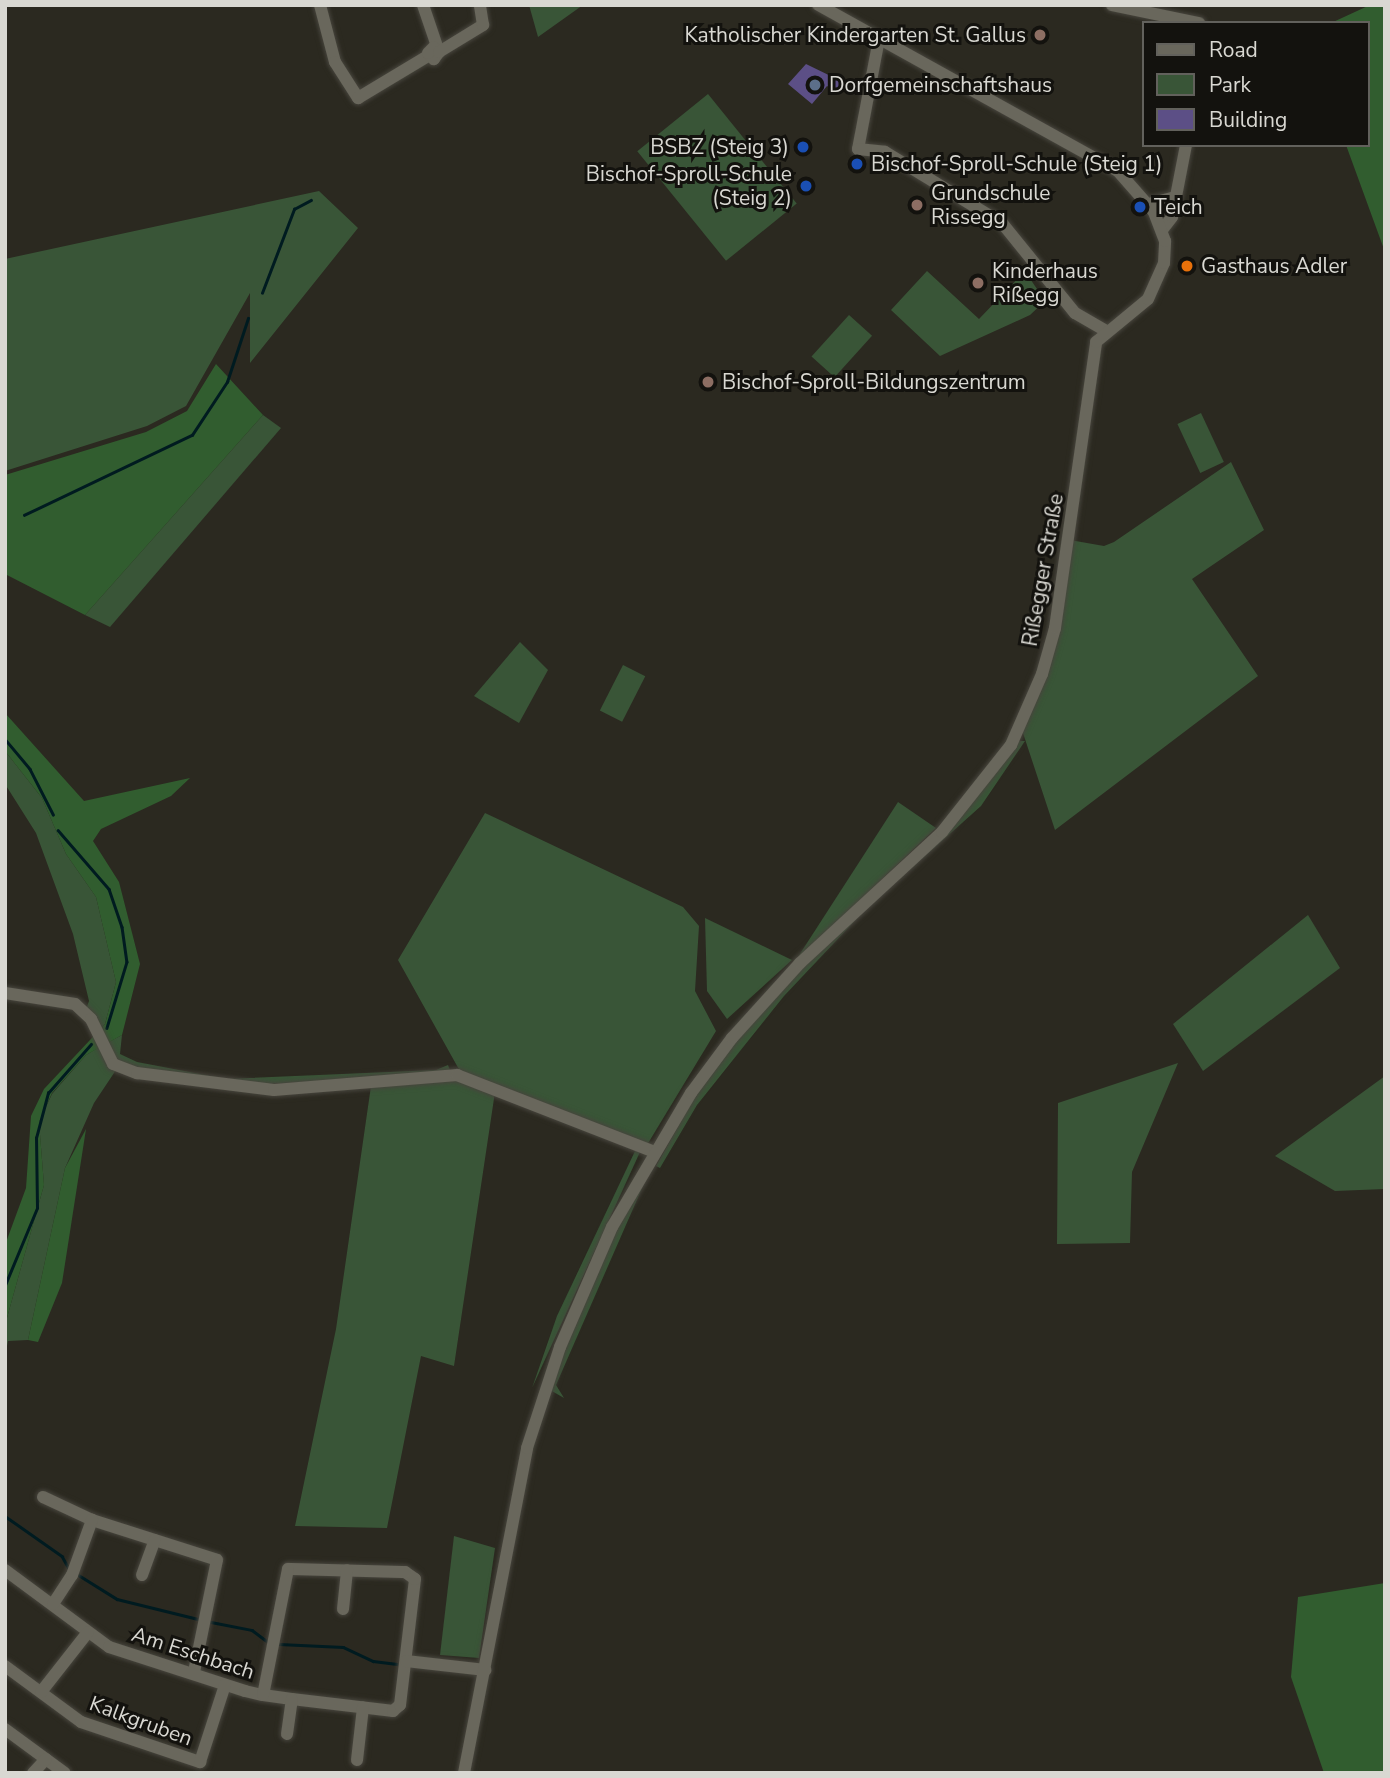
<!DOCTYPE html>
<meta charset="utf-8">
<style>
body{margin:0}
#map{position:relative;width:1390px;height:1778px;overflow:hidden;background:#2b2920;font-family:"Nunito Sans",sans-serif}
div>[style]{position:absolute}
.green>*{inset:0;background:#395537;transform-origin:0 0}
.forest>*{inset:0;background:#315d2f}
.stream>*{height:2.5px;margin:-1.25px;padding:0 1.25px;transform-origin:1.25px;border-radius:1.25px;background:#001b20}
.building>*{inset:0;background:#5c4f86}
.roads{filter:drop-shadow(0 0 2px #47453d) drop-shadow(0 0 2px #47453d)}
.minor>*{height:12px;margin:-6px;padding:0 6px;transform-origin:6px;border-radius:6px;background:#69675c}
.dots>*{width:19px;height:19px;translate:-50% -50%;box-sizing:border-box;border:4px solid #13120e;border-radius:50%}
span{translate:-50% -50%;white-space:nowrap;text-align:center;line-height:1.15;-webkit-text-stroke:6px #13120e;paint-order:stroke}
.poi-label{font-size:21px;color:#d9d8d2}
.right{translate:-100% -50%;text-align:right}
.left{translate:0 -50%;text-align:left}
.street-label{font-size:21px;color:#d9d8d2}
.frame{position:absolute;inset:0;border:7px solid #d9d8d2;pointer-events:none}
.legend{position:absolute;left:1142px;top:21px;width:228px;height:126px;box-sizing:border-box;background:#13120e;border:2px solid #62615c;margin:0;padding:9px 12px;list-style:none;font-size:21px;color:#d9d8d2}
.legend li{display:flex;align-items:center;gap:14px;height:35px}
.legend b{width:35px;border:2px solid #62615c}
</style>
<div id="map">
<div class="green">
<i style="clip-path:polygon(529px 5px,583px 5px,538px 37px)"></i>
<i style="left:708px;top:94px;width:141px;height:91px;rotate:51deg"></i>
<i style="clip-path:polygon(319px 191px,358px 228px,250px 363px,250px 293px,186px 406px,147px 426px,5px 471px,5px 259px)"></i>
<i style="clip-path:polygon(927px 271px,979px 319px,1025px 271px,1045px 301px,1030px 315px,940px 356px,891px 310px)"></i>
<i style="left:849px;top:315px;width:31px;height:56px;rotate:42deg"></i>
<i style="left:1201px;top:413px;width:54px;height:26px;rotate:65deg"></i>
<i style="clip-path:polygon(263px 415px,281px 428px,110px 627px,85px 615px)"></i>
<i style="clip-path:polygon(1231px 462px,1264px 530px,1192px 579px,1258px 676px,1055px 830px,1021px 727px,1042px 674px,1070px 540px,1104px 546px,1114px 542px)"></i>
<i style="clip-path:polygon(520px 642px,548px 670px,519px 723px,474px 696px)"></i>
<i style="left:623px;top:665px;width:25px;height:51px;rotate:27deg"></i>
<i style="clip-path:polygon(1016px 741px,1025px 741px,981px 806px,867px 908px,784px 996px,697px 1105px,660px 1168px,656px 1166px,696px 1095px,734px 1044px,786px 984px,964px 814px)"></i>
<i style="clip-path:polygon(5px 751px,42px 798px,66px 854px,96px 897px,116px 982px,105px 1024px,98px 1031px,85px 1012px,89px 1001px,73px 934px,36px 833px,5px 784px)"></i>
<i style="clip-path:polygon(898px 802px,936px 828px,796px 960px)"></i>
<i style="clip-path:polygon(485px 813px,683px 907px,699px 926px,695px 991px,716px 1031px,647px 1145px,461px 1073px,398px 960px)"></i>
<i style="clip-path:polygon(1308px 915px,1340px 968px,1203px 1071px,1173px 1024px)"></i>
<i style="clip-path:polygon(705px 918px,792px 960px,727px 1019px,707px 991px)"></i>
<i style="clip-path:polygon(122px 1035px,120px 1054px,137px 1062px,226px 1079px,436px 1070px,448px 1065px,451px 1073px,231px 1086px,117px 1064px,105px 1044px)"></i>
<i style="clip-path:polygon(103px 1045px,116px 1070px,94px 1103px,65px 1168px,28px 1340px,8px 1341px,5px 1356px,5px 1325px,44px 1185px,39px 1122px,52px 1094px,86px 1055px)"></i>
<i style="clip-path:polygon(1178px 1063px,1132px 1172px,1130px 1243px,1057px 1244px,1058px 1103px)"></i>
<i style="clip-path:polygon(1385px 1076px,1385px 1189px,1335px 1191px,1275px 1156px)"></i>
<i style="clip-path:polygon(456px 1078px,495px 1092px,454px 1366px,421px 1356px,387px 1528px,295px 1526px,336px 1329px,371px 1086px)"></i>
<i style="clip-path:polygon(636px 1149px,640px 1152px,532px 1388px,557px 1316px)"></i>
<i style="clip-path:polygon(650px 1170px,556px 1385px,564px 1398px,550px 1390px,566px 1338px,604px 1251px)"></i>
<i style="clip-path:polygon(454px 1536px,495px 1548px,479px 1658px,440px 1655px)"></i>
</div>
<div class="forest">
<i style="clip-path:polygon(1370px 5px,1385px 5px,1385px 252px,1346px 145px,1367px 145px,1367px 23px,1331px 23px)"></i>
<i style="clip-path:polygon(216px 364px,263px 415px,85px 615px,5px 574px,5px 475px,146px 432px,187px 411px)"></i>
<i style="clip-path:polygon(5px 713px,84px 801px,190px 778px,171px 796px,101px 829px,93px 841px,119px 882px,140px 964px,122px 1035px,86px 1055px,52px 1093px,39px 1122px,44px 1185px,5px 1325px,5px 1245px,26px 1188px,31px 1116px,44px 1089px,105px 1024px,116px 982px,96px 897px,66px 854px,42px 798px,5px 751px)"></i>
<i style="clip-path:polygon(86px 1129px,62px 1283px,38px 1342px,28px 1340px,65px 1168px)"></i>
<i style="clip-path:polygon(1385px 1583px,1385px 1773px,1324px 1773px,1291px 1677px,1298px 1597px)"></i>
</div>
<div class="stream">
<i style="left:262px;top:293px;width:90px;rotate:-69.1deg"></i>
<i style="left:294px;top:209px;width:19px;rotate:-28deg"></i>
<i style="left:24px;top:515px;width:186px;rotate:-25.5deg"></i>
<i style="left:192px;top:435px;width:64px;rotate:-56.6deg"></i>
<i style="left:227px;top:382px;width:67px;rotate:-71.8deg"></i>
<i style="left:5px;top:739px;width:39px;rotate:50deg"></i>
<i style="left:30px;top:769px;width:51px;rotate:62.9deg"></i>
<i style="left:58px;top:830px;width:78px;rotate:49.2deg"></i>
<i style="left:109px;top:889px;width:40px;rotate:71.1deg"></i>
<i style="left:122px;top:927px;width:35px;rotate:82deg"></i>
<i style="left:127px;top:962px;width:69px;rotate:106.9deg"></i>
<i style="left:5px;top:1285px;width:83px;rotate:-67.4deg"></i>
<i style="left:37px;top:1208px;width:70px;rotate:-90.8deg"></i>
<i style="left:36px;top:1138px;width:47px;rotate:-75.1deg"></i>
<i style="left:48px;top:1093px;width:65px;rotate:-48.7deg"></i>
<i style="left:5px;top:1516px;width:70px;rotate:35.1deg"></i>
<i style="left:62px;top:1556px;width:13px;rotate:61deg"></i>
<i style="left:77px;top:1574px;width:47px;rotate:32deg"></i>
<i style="left:117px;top:1599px;width:83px;rotate:13.9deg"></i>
<i style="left:211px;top:1622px;width:42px;rotate:11deg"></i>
<i style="left:252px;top:1630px;width:20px;rotate:37deg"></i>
<i style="left:279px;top:1644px;width:64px;rotate:2.7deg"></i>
<i style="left:343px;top:1647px;width:33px;rotate:25deg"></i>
<i style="left:373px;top:1661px;width:24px;rotate:7deg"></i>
</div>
<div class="building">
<i style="clip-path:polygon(806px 64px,843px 82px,837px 92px,827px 86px,812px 104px,788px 84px)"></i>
</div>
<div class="roads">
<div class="minor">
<i style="left:320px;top:5px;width:59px;rotate:75.3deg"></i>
<i style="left:335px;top:62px;width:43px;rotate:57.4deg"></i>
<i style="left:358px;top:98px;width:82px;rotate:-31deg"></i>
<i style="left:423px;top:5px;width:50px;rotate:71.2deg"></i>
<i style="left:439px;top:52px;width:9px;rotate:126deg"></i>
<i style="left:434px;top:59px;width:8px;rotate:-135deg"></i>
<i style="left:428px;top:53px;width:8px;rotate:-45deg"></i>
<i style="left:1112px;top:5px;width:89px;rotate:11.7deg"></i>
<i style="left:879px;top:39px;width:112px;rotate:100.8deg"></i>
<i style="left:858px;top:149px;width:27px;rotate:6deg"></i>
<i style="left:885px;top:152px;width:137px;rotate:31.3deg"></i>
<i style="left:1002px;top:223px;width:116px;rotate:51deg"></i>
<i style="left:1075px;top:313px;width:34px;rotate:30deg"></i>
<i style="left:439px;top:52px;width:52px;rotate:-31.5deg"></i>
<i style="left:483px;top:25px;width:20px;rotate:-99deg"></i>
<i style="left:1149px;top:204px;width:28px;rotate:-15deg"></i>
<i style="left:1162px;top:230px;width:16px;rotate:-52deg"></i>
<i style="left:1172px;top:217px;width:73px;rotate:-79deg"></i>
<i style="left:5px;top:993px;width:71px;rotate:8.9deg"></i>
<i style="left:75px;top:1004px;width:22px;rotate:43deg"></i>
<i style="left:91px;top:1019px;width:50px;rotate:63.9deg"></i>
<i style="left:113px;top:1064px;width:26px;rotate:21deg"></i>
<i style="left:137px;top:1073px;width:138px;rotate:7.1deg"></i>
<i style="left:274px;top:1090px;width:184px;rotate:-4.7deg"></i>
<i style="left:457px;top:1075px;width:212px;rotate:21.3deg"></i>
<i style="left:43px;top:1497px;width:54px;rotate:25.1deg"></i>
<i style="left:92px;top:1520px;width:131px;rotate:17.7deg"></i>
<i style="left:217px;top:1560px;width:114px;rotate:101.6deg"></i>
<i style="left:5px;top:1570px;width:129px;rotate:36.5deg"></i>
<i style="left:109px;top:1647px;width:143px;rotate:17.9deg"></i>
<i style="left:245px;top:1691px;width:18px;rotate:13deg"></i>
<i style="left:263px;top:1695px;width:29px;rotate:8deg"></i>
<i style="left:292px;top:1699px;width:102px;rotate:6.8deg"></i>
<i style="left:393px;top:1711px;width:9px;rotate:-41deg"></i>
<i style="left:400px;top:1705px;width:127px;rotate:-83.2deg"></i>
<i style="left:415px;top:1579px;width:12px;rotate:-145deg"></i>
<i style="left:405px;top:1572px;width:117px;rotate:-178.5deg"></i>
<i style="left:288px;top:1569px;width:128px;rotate:101.2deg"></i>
<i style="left:142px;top:1575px;width:37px;rotate:-70deg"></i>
<i style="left:53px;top:1604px;width:35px;rotate:-57deg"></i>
<i style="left:72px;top:1575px;width:59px;rotate:-70deg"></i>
<i style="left:343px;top:1609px;width:39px;rotate:-84deg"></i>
<i style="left:406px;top:1661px;width:80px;rotate:6.5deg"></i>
<i style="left:5px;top:1666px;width:94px;rotate:36.4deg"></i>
<i style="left:81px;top:1722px;width:126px;rotate:18.6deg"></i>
<i style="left:200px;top:1762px;width:81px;rotate:-72deg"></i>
<i style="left:41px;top:1692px;width:76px;rotate:-51.9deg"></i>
<i style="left:5px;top:1729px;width:74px;rotate:36.3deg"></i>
<i style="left:287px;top:1734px;width:35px;rotate:-82deg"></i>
<i style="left:357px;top:1760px;width:53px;rotate:-83.5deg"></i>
<i style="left:33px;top:1773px;width:19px;rotate:-47deg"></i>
<i style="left:464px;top:1773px;width:331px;rotate:-79deg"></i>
<i style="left:527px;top:1448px;width:106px;rotate:-71.9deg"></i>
<i style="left:560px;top:1347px;width:131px;rotate:-66.6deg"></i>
<i style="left:612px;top:1227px;width:156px;rotate:-59.5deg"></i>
<i style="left:691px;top:1093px;width:69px;rotate:-53.3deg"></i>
<i style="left:732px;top:1038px;width:101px;rotate:-47.8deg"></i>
<i style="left:800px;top:963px;width:193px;rotate:-42.7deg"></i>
<i style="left:942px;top:832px;width:111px;rotate:-51.6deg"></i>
<i style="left:1011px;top:745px;width:77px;rotate:-66.4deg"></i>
<i style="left:1042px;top:674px;width:48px;rotate:-74.2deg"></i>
<i style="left:1055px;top:628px;width:289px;rotate:-81.8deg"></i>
<i style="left:1096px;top:342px;width:67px;rotate:-39.6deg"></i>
<i style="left:1148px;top:299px;width:39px;rotate:-66deg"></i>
<i style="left:1164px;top:263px;width:22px;rotate:-87deg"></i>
<i style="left:1165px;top:241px;width:31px;rotate:-111deg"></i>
<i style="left:1154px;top:212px;width:55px;rotate:-131.3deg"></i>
<i style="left:1118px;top:171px;width:343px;rotate:-151deg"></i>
</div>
</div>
<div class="dots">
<i style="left:1040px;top:35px;background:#8d6e63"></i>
<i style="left:815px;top:85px;background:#5c6f8a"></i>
<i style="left:803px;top:147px;background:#1a4fb4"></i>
<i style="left:857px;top:164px;background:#1a4fb4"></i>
<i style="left:806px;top:186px;background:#1a4fb4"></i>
<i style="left:917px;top:205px;background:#8d6e63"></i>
<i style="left:1140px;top:207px;background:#1a4fb4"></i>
<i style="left:1187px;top:266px;background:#e8710a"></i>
<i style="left:978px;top:283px;background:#8d6e63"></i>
<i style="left:708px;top:382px;background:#8d6e63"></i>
</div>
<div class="poi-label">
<span class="right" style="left:1026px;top:35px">Katholischer Kindergarten St. Gallus</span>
<span class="left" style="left:829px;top:85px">Dorfgemeinschaftshaus</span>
<span class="right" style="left:789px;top:147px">BSBZ (Steig 3)</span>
<span class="left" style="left:871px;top:164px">Bischof-Sproll-Schule (Steig 1)</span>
<span class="right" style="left:792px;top:186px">Bischof-Sproll-Schule<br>(Steig 2)</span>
<span class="left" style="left:931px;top:205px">Grundschule<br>Rissegg</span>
<span class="left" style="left:1154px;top:207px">Teich</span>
<span class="left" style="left:1201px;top:266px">Gasthaus Adler</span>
<span class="left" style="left:992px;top:283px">Kinderhaus<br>Rißegg</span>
<span class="left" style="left:722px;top:382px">Bischof-Sproll-Bildungszentrum</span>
</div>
<div class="street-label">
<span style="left:1043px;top:570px;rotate:-80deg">Rißegger Straße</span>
<span style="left:193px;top:1653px;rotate:18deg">Am Eschbach</span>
<span style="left:141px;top:1721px;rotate:20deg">Kalkgruben</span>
</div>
<div class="frame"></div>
<ul class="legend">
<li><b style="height:9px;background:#69675c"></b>Road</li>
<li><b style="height:19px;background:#395537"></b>Park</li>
<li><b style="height:19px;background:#5c4f86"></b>Building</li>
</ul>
</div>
